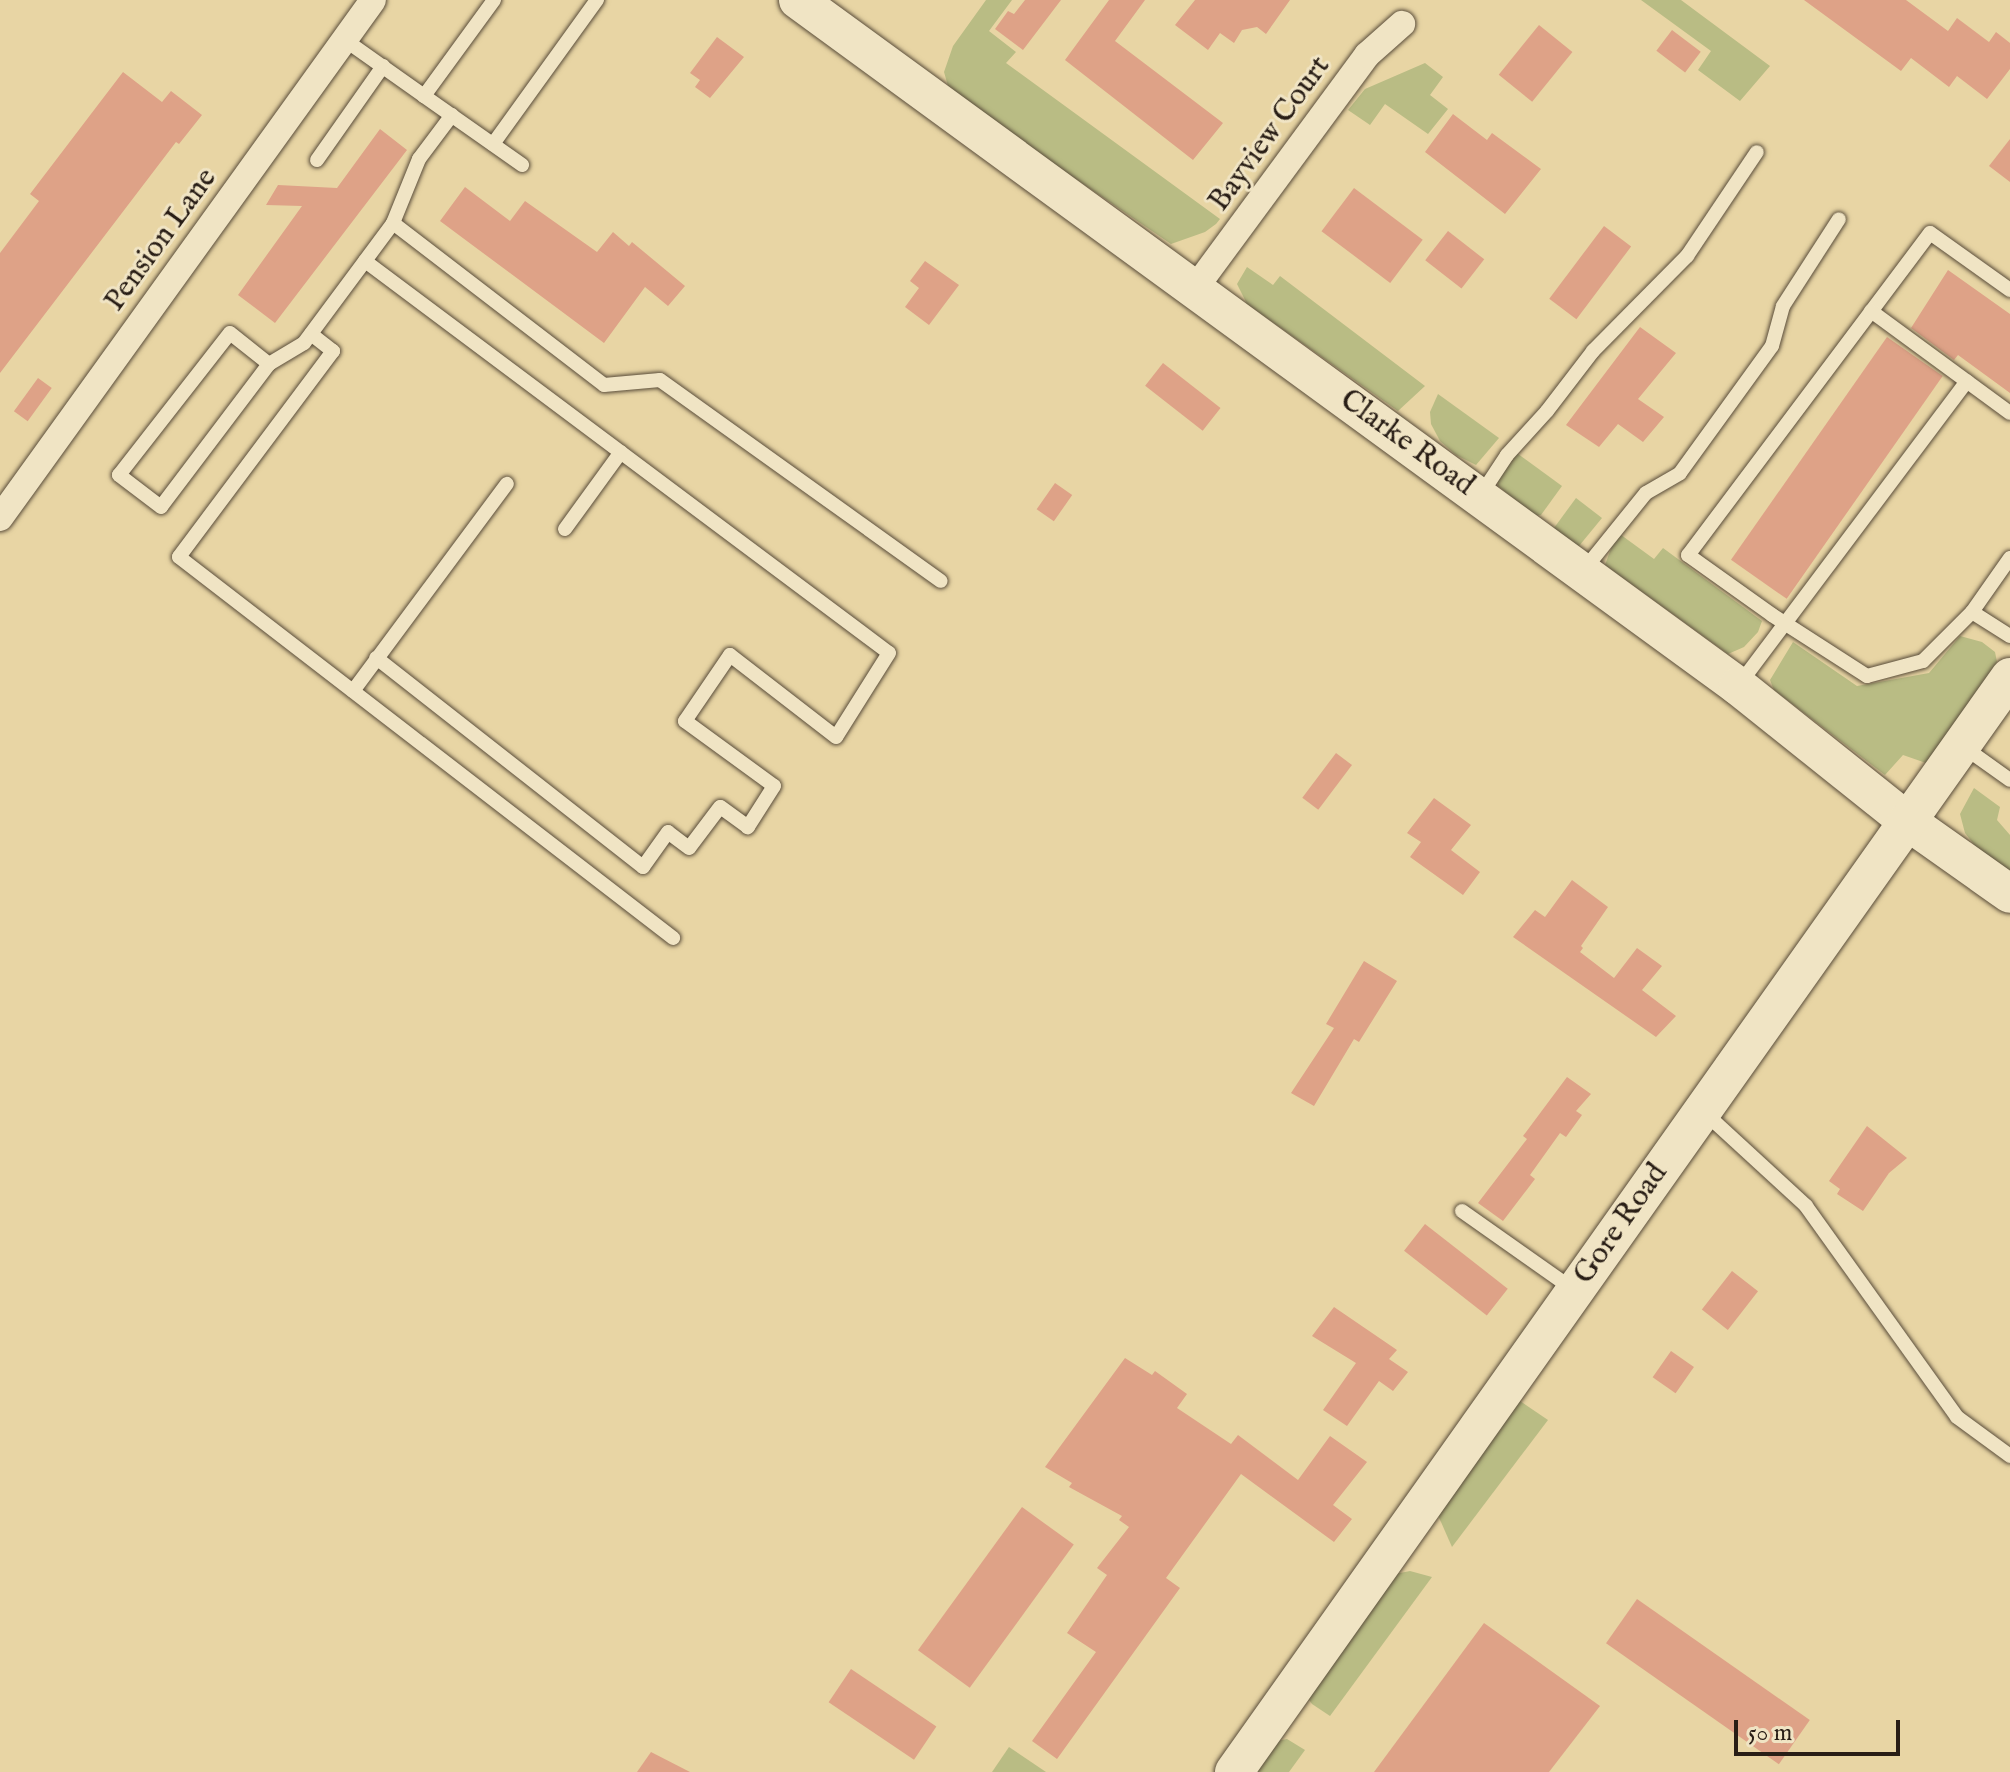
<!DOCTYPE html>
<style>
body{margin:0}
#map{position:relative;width:2010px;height:1772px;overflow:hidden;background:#e8d5a4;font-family:"IM FELL English",serif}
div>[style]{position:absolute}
.green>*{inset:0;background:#b9bc84}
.building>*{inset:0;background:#dea287;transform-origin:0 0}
.roads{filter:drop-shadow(0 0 2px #594c3a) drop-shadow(0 0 2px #594c3a)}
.service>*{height:14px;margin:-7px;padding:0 7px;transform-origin:7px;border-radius:7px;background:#f0e4c4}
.minor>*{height:26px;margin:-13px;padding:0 13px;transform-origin:13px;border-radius:13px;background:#f0e4c4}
.secondary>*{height:38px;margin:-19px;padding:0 19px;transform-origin:19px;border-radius:19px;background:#f0e4c4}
span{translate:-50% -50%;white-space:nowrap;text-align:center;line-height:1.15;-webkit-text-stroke:6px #f0e4c4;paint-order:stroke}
.street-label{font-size:30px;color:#291e16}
.scale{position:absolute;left:1734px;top:1720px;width:166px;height:36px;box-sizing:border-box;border:4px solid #291e16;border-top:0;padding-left:10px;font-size:24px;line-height:28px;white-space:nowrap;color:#291e16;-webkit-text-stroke:6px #f0e4c4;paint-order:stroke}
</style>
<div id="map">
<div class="green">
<i style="clip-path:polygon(986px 0,1012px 0,989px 31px,1016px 52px,1006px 63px,1220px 219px,1216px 224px,1205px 232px,1171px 244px,950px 93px,944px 72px,953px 46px)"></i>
<i style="clip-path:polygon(1641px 0,1681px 0,1770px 66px,1740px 101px,1698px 70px,1711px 51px)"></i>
<i style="clip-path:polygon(1425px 63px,1443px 77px,1430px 95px,1448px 109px,1428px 134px,1385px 104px,1370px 125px,1348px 110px,1365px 89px)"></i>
<i style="clip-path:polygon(1247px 267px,1273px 285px,1280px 276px,1425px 386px,1398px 411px,1247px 304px,1237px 284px)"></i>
<i style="clip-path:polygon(1438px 394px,1499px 438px,1476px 465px,1456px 455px,1440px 441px,1431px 424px,1430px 412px)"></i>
<i style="clip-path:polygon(1514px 451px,1562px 486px,1541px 515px,1535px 516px,1498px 486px,1498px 475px)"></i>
<i style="clip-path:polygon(1576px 498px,1602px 518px,1579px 546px,1556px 534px,1554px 528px)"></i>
<i style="clip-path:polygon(1617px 532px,1654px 559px,1663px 548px,1762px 621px,1758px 632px,1744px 647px,1728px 654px,1605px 565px)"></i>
<i style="clip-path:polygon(1960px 636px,1982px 642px,1995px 652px,1997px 662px,1926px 763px,1903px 755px,1885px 775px,1774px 690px,1770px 680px,1793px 642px,1857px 686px,1929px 673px)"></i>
<i style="clip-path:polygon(1974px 788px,2000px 807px,1997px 820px,2010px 835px,2010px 871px,1976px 847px,1965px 833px,1960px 814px)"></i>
<i style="clip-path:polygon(1520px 1401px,1548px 1420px,1452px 1547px,1437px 1513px)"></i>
<i style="clip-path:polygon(1410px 1571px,1432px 1577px,1330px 1716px,1312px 1704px,1307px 1697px,1395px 1574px)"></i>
<i style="clip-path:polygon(1287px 1739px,1305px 1750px,1289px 1772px,1254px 1772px,1277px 1741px)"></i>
<i style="clip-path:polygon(1009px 1747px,1046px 1772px,992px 1772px)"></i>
</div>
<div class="building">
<i style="clip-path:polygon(1025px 0,1061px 0,1023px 50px,995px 29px,1008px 11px,1014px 14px)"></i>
<i style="clip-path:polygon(1109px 0,1145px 0,1115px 41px,1223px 123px,1193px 160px,1065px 60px)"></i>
<i style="clip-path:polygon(1195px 0,1290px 0,1266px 34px,1257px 27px,1242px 30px,1234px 43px,1220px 33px,1208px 50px,1175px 25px)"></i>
<i style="clip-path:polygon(1804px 0,1906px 0,1948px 31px,1957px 18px,1989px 42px,1996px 32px,2010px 43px,2010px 69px,1987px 99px,1957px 76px,1949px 87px,1911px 58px,1901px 71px)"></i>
<i style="left:1539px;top:25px;width:43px;height:64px;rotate:39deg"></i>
<i style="left:1672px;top:30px;width:36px;height:26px;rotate:37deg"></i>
<i style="clip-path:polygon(717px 37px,744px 57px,710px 98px,695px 87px,700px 80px,690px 73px)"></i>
<i style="clip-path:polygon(123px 72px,162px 102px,171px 91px,202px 115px,179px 144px,176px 142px,0 373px,0 253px,39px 201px,30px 194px)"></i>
<i style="clip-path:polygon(1453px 114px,1487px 140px,1492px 133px,1541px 169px,1505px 214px,1425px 152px)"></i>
<i style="clip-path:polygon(380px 129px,407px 150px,275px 323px,238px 295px,302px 206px,266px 205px,278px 185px,337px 188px)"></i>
<i style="clip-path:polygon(2010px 139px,2010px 182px,1989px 166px)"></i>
<i style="clip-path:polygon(465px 187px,510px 221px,525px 201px,597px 252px,613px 232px,629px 246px,632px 242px,685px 286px,668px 306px,645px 287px,604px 343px,440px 221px)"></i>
<i style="left:1354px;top:188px;width:86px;height:54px;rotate:37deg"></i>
<i style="left:1604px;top:226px;width:34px;height:91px;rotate:37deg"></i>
<i style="left:1448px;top:231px;width:46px;height:37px;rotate:38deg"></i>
<i style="clip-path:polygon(925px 261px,959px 285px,929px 325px,905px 307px,919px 288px,910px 281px)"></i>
<i style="clip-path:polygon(1948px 270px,2010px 314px,2010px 393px,1958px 355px,1954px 360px,1911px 328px)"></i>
<i style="clip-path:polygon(1640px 327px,1676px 353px,1638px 399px,1664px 417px,1643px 442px,1618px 424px,1599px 447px,1566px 425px)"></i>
<i style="left:1887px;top:337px;width:68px;height:272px;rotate:35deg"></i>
<i style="left:1163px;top:363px;width:73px;height:29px;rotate:38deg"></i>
<i style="left:38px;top:378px;width:17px;height:41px;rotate:36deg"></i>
<i style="left:1055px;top:483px;width:21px;height:32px;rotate:35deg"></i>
<i style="left:1336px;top:753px;width:20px;height:56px;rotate:37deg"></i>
<i style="clip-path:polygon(1434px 798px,1471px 825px,1451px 850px,1480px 872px,1463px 895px,1410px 857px,1421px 842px,1407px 833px)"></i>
<i style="clip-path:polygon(1572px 880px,1608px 907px,1581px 946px,1583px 948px,1580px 952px,1614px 978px,1637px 948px,1662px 966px,1642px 990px,1676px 1016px,1656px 1037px,1513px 937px,1535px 910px,1545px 917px)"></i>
<i style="clip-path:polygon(1364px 961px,1397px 981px,1359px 1042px,1354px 1039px,1314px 1106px,1291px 1093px,1334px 1028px,1326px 1024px)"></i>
<i style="clip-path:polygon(1567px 1077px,1591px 1094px,1576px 1111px,1582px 1115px,1566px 1137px,1560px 1133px,1530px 1175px,1535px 1179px,1503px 1221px,1478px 1203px,1527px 1139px,1523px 1136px)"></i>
<i style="clip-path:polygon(1867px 1126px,1907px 1158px,1889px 1173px,1863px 1211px,1837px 1194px,1840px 1189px,1829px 1181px)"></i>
<i style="left:1425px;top:1224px;width:105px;height:34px;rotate:38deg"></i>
<i style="left:1732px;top:1271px;width:33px;height:49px;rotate:38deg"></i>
<i style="clip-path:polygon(1334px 1307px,1397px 1350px,1389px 1359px,1408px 1372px,1393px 1391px,1379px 1381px,1347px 1426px,1323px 1410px,1356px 1363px,1312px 1336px)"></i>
<i style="left:1671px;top:1351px;width:28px;height:32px;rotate:35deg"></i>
<i style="clip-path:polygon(1125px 1358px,1152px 1375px,1155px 1371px,1187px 1394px,1177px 1408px,1231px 1444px,1238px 1435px,1298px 1480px,1330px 1436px,1367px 1462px,1333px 1505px,1352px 1519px,1334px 1542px,1241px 1474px,1166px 1578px,1180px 1588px,1057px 1759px,1032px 1741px,1096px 1652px,1067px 1633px,1107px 1575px,1097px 1568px,1129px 1527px,1119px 1520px,1122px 1516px,1069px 1487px,1072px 1483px,1045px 1467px)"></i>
<i style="left:1022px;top:1507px;width:64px;height:177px;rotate:36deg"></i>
<i style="left:1637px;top:1599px;width:211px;height:54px;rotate:35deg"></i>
<i style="clip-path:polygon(1484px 1623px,1600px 1706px,1549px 1772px,1374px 1772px)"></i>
<i style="left:851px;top:1669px;width:103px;height:40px;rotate:34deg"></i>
<i style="clip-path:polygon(651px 1752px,690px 1772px,637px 1772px)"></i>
</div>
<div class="roads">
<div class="service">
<i style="left:345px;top:40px;width:97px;rotate:35.3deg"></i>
<i style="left:424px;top:96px;width:119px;rotate:-53.9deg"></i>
<i style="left:424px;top:96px;width:120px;rotate:35.1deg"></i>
<i style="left:452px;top:115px;width:55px;rotate:126.9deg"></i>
<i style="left:419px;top:159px;width:69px;rotate:112.1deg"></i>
<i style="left:393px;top:223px;width:266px;rotate:37.5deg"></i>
<i style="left:604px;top:385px;width:56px;rotate:-5.1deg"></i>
<i style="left:660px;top:380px;width:345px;rotate:35.6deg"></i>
<i style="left:493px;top:144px;width:178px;rotate:-54.2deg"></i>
<i style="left:317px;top:160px;width:115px;rotate:-54.9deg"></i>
<i style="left:365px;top:261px;width:654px;rotate:36.8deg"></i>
<i style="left:889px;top:653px;width:99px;rotate:122.2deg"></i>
<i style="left:836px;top:737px;width:134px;rotate:-142.3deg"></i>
<i style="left:730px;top:655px;width:80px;rotate:124.3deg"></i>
<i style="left:685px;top:721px;width:110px;rotate:36.1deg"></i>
<i style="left:774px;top:786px;width:49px;rotate:122.4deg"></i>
<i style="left:748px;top:827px;width:34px;rotate:-144deg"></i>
<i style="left:720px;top:807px;width:51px;rotate:127.1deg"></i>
<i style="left:689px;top:848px;width:26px;rotate:-143deg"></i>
<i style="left:668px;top:832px;width:43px;rotate:125.5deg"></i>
<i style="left:643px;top:867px;width:339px;rotate:-141.9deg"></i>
<i style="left:2010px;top:290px;width:98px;rotate:-144.5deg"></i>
<i style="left:1930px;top:233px;width:403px;rotate:126.9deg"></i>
<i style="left:1688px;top:555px;width:103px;rotate:35.5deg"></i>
<i style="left:1772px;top:615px;width:113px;rotate:32.7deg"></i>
<i style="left:1867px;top:676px;width:58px;rotate:-15deg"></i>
<i style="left:1923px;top:661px;width:69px;rotate:-45deg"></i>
<i style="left:1972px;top:612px;width:66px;rotate:-54.9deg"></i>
<i style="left:1871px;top:311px;width:172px;rotate:36.3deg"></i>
<i style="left:311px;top:334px;width:28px;rotate:38deg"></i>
<i style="left:333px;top:351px;width:257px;rotate:126.8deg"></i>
<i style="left:179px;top:557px;width:624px;rotate:37.64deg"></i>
<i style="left:269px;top:364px;width:179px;rotate:127.1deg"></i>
<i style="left:161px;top:507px;width:53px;rotate:-142.7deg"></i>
<i style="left:119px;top:475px;width:180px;rotate:-52deg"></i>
<i style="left:230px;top:333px;width:50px;rotate:38.5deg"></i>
<i style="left:269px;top:364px;width:41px;rotate:-31deg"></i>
<i style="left:304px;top:343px;width:149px;rotate:-53.4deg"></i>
<i style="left:1480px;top:496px;width:49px;rotate:-56.6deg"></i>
<i style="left:1507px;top:455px;width:59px;rotate:-47.7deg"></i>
<i style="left:1547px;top:411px;width:76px;rotate:-52.5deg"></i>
<i style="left:1593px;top:351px;width:134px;rotate:-45.3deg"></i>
<i style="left:1687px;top:256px;width:125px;rotate:-56.1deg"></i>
<i style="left:565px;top:529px;width:95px;rotate:-54deg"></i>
<i style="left:1583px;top:571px;width:100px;rotate:-51.1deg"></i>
<i style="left:1646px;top:493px;width:39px;rotate:-30deg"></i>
<i style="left:1680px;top:473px;width:157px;rotate:-54.1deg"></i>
<i style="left:1772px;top:346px;width:41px;rotate:-74.6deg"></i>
<i style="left:1783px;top:306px;width:103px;rotate:-57.2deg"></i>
<i style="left:1972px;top:612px;width:45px;rotate:32.3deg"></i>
<i style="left:1738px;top:686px;width:381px;rotate:-53.1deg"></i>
<i style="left:353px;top:691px;width:258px;rotate:-53.4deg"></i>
<i style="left:1961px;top:745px;width:60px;rotate:35.5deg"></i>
<i style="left:1705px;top:1113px;width:137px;rotate:42.6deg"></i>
<i style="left:1806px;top:1206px;width:259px;rotate:54.4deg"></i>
<i style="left:1957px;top:1417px;width:66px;rotate:36.3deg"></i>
<i style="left:1462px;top:1211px;width:137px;rotate:35.2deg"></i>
</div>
<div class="minor">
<i style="left:1196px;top:287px;width:288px;rotate:-53.6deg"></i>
<i style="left:1367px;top:55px;width:47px;rotate:-41.5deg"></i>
<i style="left:0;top:518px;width:638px;rotate:-54.24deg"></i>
</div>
<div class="secondary">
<i style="left:798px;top:0;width:1164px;rotate:36.12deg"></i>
<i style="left:1738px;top:686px;width:216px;rotate:38.6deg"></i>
<i style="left:1907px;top:821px;width:126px;rotate:35.3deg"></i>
<i style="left:1234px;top:1772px;width:1342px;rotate:-54.68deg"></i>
</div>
</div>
<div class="street-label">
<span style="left:1270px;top:134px;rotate:-54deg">Bayview Court</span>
<span style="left:161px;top:240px;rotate:-54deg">Pension Lane</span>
<span style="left:1407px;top:443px;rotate:36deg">Clarke Road</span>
<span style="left:1621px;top:1224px;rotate:-55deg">Gore Road</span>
</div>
<div class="scale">50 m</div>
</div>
